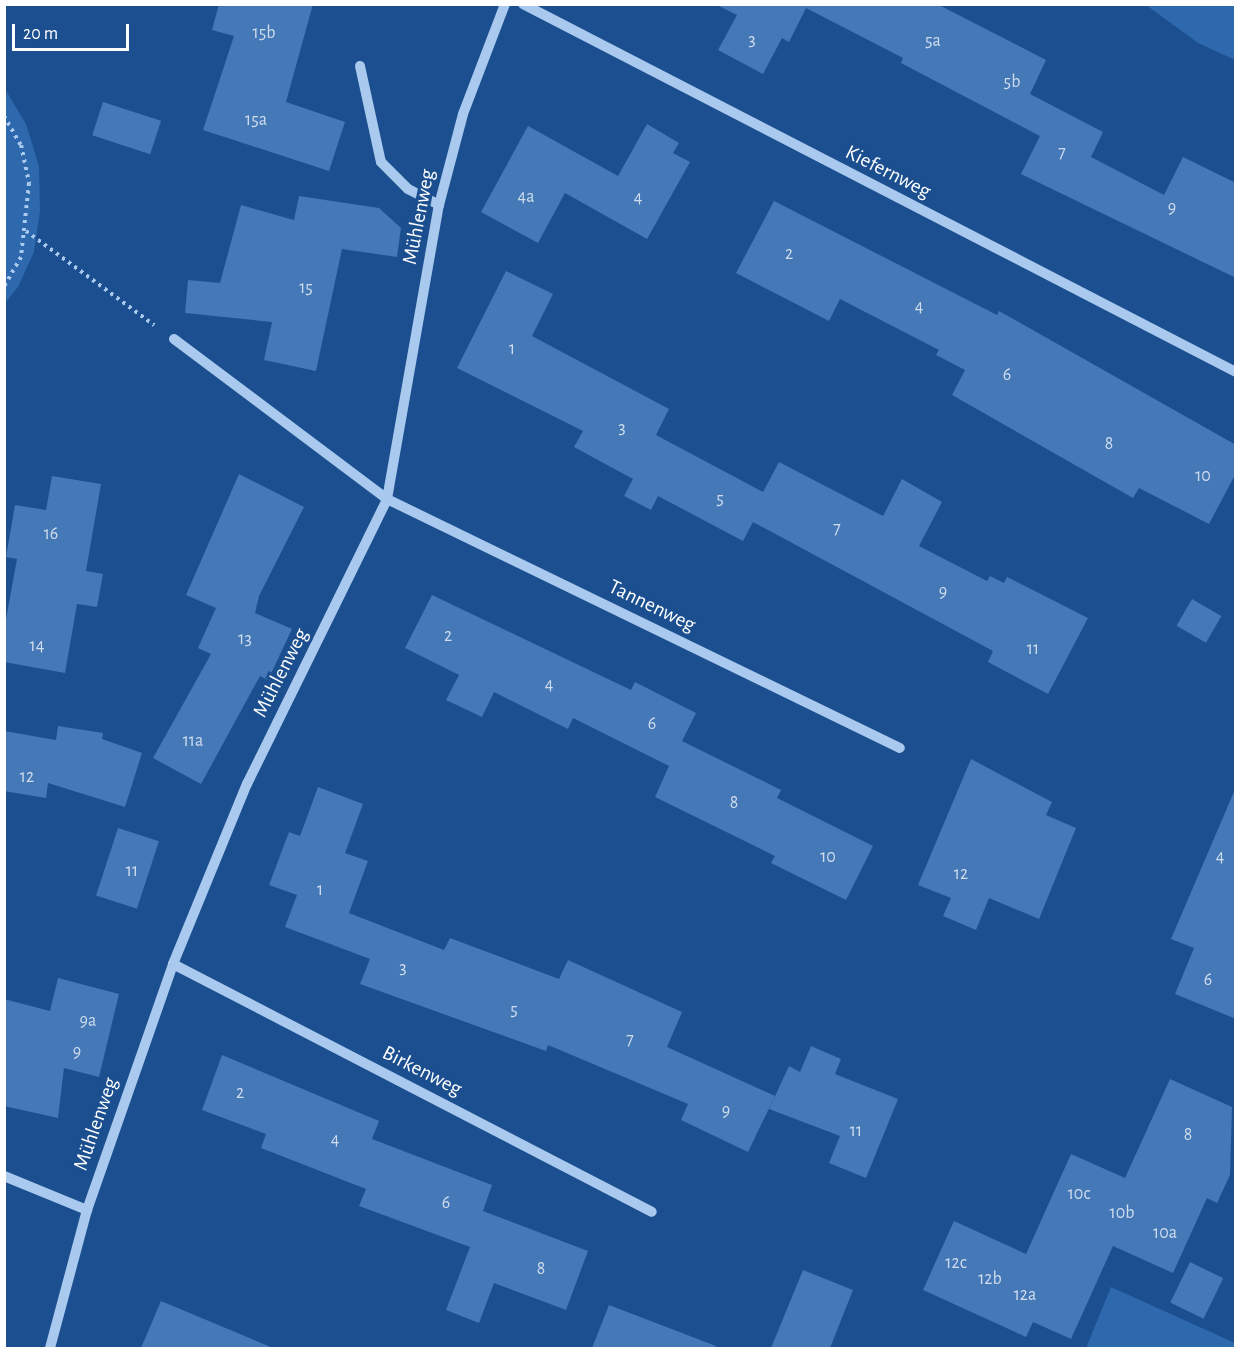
<!DOCTYPE html>
<meta charset="utf-8">
<style>
body{margin:0}
#map{position:relative;width:1240px;height:1353px;overflow:hidden;background:#1b4f8f;font-family:"Alegreya Sans",sans-serif}
div>[style]{position:absolute}
.green>*{inset:0;background:#2e69ad}
.building>*{inset:0;background:#4478b7;transform-origin:0 0}
.path>*{height:4px;margin-top:-2px;transform-origin:0;background:repeating-linear-gradient(90deg,#a9c9ee 0 3px,transparent 0 7.5px)}
.minor>*{height:10px;margin:-5px;padding:0 5px;transform-origin:5px;border-radius:5px;background:#a9c9ee}
span{translate:-50% -50%;white-space:nowrap;text-align:center;line-height:1.15;-webkit-text-stroke:6px #1b4f8f;paint-order:stroke}
.number-label{font-size:18px;color:#d0dded}
.number-label span{-webkit-text-stroke-width:0}
.street-label{font-size:21px;color:#fff}
.frame{position:absolute;inset:0;border:6px solid #fff;pointer-events:none}
.scale{position:absolute;left:12px;top:24px;width:117px;height:27px;box-sizing:border-box;border:3px solid #fff;border-top:0;padding-left:8px;font-size:18px;line-height:21px;white-space:nowrap;color:#fff;-webkit-text-stroke:4px #1b4f8f;paint-order:stroke}
</style>
<div id="map">
<div class="green">
<i style="clip-path:polygon(1146px 5px,1235px 5px,1235px 60px,1198px 43px)"></i>
<i style="clip-path:polygon(5px 89px,26px 124px,39px 166px,40px 211px,34px 252px,18px 287px,5px 303px)"></i>
<i style="clip-path:polygon(1111px 1287px,1235px 1343px,1235px 1348px,1086px 1348px)"></i>
</div>
<div class="building">
<i style="clip-path:polygon(219px 4px,313px 4px,286px 102px,345px 122px,329px 171px,203px 130px,234px 36px,212px 30px)"></i>
<i style="clip-path:polygon(715px 4px,937px 4px,1046px 60px,1030px 94px,1103px 132px,1091px 157px,1164px 195px,1183px 157px,1236px 183px,1236px 278px,1021px 174px,1040px 136px,901px 63px,903px 58px,806px 8px,789px 42px,782px 38px,763px 74px,718px 50px,737px 15px)"></i>
<i style="left:103px;top:102px;width:61px;height:35px;rotate:18deg"></i>
<i style="clip-path:polygon(647px 124px,679px 143px,673px 153px,690px 162px,647px 239px,565px 193px,538px 243px,481px 212px,528px 126px,618px 176px)"></i>
<i style="clip-path:polygon(299px 196px,379px 208px,401px 228px,397px 257px,342px 249px,316px 371px,264px 360px,272px 322px,185px 313px,188px 280px,220px 283px,241px 205px,294px 220px)"></i>
<i style="clip-path:polygon(774px 201px,997px 315px,999px 311px,1236px 445px,1236px 473px,1209px 524px,1139px 488px,1133px 498px,952px 395px,965px 370px,936px 355px,939px 350px,840px 299px,829px 321px,736px 273px)"></i>
<i style="clip-path:polygon(506px 271px,553px 294px,532px 336px,669px 409px,656px 435px,763px 492px,779px 462px,883px 516px,902px 479px,942px 502px,919px 546px,987px 581px,990px 576px,1004px 583px,1007px 577px,1088px 618px,1048px 694px,988px 662px,993px 651px,753px 522px,743px 541px,658px 496px,651px 510px,624px 496px,633px 479px,574px 447px,583px 431px,457px 368px)"></i>
<i style="clip-path:polygon(239px 474px,304px 507px,259px 596px,255px 613px,292px 629px,268px 680px,260px 676px,201px 784px,153px 758px,211px 654px,198px 648px,216px 608px,186px 595px)"></i>
<i style="clip-path:polygon(52px 476px,101px 484px,86px 571px,103px 574px,97px 607px,77px 604px,65px 673px,4px 662px,4px 630px,17px 559px,6px 557px,15px 505px,46px 510px)"></i>
<i style="clip-path:polygon(432px 595px,631px 690px,635px 682px,696px 713px,682px 741px,781px 790px,777px 798px,873px 846px,846px 900px,771px 863px,775px 856px,655px 797px,669px 766px,573px 718px,568px 729px,494px 692px,482px 717px,446px 700px,459px 675px,405px 648px)"></i>
<i style="left:1192px;top:599px;width:34px;height:31px;rotate:30deg"></i>
<i style="clip-path:polygon(58px 726px,103px 733px,102px 739px,142px 753px,125px 807px,48px 783px,46px 798px,4px 791px,4px 731px,56px 740px)"></i>
<i style="clip-path:polygon(971px 759px,1052px 802px,1046px 815px,1076px 828px,1039px 919px,989px 898px,976px 930px,943px 916px,951px 898px,918px 885px)"></i>
<i style="clip-path:polygon(318px 787px,363px 804px,345px 853px,368px 861px,349px 913px,444px 950px,450px 938px,559px 979px,568px 960px,682px 1012px,667px 1047px,775px 1096px,748px 1152px,681px 1120px,688px 1104px,548px 1045px,546px 1051px,360px 984px,370px 959px,285px 927px,297px 895px,269px 885px,289px 832px,300px 836px)"></i>
<i style="clip-path:polygon(1236px 787px,1236px 1019px,1175px 994px,1194px 948px,1171px 939px)"></i>
<i style="left:118px;top:828px;width:43px;height:71px;rotate:18deg"></i>
<i style="clip-path:polygon(58px 978px,119px 994px,99px 1077px,64px 1068px,58px 1118px,4px 1106px,4px 999px,50px 1011px)"></i>
<i style="clip-path:polygon(811px 1046px,841px 1059px,835px 1074px,898px 1099px,866px 1178px,829px 1163px,840px 1136px,769px 1109px,789px 1066px,800px 1072px)"></i>
<i style="clip-path:polygon(222px 1055px,379px 1121px,372px 1139px,492px 1185px,483px 1211px,588px 1251px,566px 1310px,494px 1283px,479px 1323px,446px 1310px,470px 1247px,359px 1206px,366px 1189px,261px 1148px,266px 1134px,202px 1110px)"></i>
<i style="clip-path:polygon(1170px 1079px,1232px 1107px,1230px 1175px,1217px 1203px,1207px 1198px,1173px 1273px,1113px 1246px,1071px 1339px,1033px 1322px,1026px 1337px,923px 1290px,954px 1221px,1026px 1254px,1071px 1154px,1125px 1178px)"></i>
<i style="left:1190px;top:1262px;width:37px;height:45px;rotate:26deg"></i>
<i style="clip-path:polygon(803px 1270px,853px 1290px,830px 1348px,771px 1348px)"></i>
<i style="clip-path:polygon(161px 1301px,273px 1348px,141px 1348px)"></i>
<i style="clip-path:polygon(609px 1305px,716px 1346px,715px 1348px,592px 1348px)"></i>
</div>
<div class="path">
<i style="left:4px;top:116px;width:34px;rotate:60deg"></i>
<i style="left:21px;top:145px;width:39px;rotate:78deg"></i>
<i style="left:29px;top:183px;width:74px;rotate:96.2deg"></i>
<i style="left:21px;top:257px;width:34px;rotate:120deg"></i>
<i style="left:26px;top:231px;width:159px;rotate:36.3deg"></i>
</div>
<div class="minor">
<i style="left:523px;top:4px;width:802px;rotate:27.3deg"></i>
<i style="left:360px;top:66px;width:98px;rotate:77.7deg"></i>
<i style="left:381px;top:162px;width:38px;rotate:45deg"></i>
<i style="left:408px;top:189px;width:35px;rotate:27deg"></i>
<i style="left:174px;top:339px;width:266px;rotate:36.9deg"></i>
<i style="left:387px;top:499px;width:570px;rotate:25.89deg"></i>
<i style="left:173px;top:964px;width:539px;rotate:27.37deg"></i>
<i style="left:4px;top:1176px;width:90px;rotate:22.3deg"></i>
<i style="left:50px;top:1348px;width:143px;rotate:-75deg"></i>
<i style="left:87px;top:1210px;width:261px;rotate:-70.7deg"></i>
<i style="left:173px;top:964px;width:195px;rotate:-67.7deg"></i>
<i style="left:247px;top:784px;width:318px;rotate:-63.8deg"></i>
<i style="left:387px;top:499px;width:299px;rotate:-80deg"></i>
<i style="left:439px;top:205px;width:94px;rotate:-75.2deg"></i>
<i style="left:463px;top:114px;width:118px;rotate:-69.1deg"></i>
</div>
<div class="number-label">
<span style="left:264px;top:33px">15b</span>
<span style="left:752px;top:40px">3</span>
<span style="left:933px;top:41px">5a</span>
<span style="left:1012px;top:82px">5b</span>
<span style="left:256px;top:120px">15a</span>
<span style="left:1062px;top:153px">7</span>
<span style="left:526px;top:197px">4a</span>
<span style="left:638px;top:198px">4</span>
<span style="left:1172px;top:208px">9</span>
<span style="left:789px;top:254px">2</span>
<span style="left:306px;top:288px">15</span>
<span style="left:919px;top:307px">4</span>
<span style="left:512px;top:349px">1</span>
<span style="left:1007px;top:375px">6</span>
<span style="left:622px;top:428px">3</span>
<span style="left:1109px;top:444px">8</span>
<span style="left:1203px;top:476px">10</span>
<span style="left:720px;top:499px">5</span>
<span style="left:837px;top:529px">7</span>
<span style="left:51px;top:534px">16</span>
<span style="left:943px;top:592px">9</span>
<span style="left:448px;top:636px">2</span>
<span style="left:245px;top:639px">13</span>
<span style="left:37px;top:646px">14</span>
<span style="left:1033px;top:649px">11</span>
<span style="left:549px;top:685px">4</span>
<span style="left:652px;top:724px">6</span>
<span style="left:193px;top:741px">11a</span>
<span style="left:27px;top:777px">12</span>
<span style="left:734px;top:803px">8</span>
<span style="left:828px;top:857px">10</span>
<span style="left:1220px;top:857px">4</span>
<span style="left:132px;top:871px">11</span>
<span style="left:961px;top:874px">12</span>
<span style="left:320px;top:890px">1</span>
<span style="left:403px;top:968px">3</span>
<span style="left:1208px;top:980px">6</span>
<span style="left:514px;top:1010px">5</span>
<span style="left:88px;top:1021px">9a</span>
<span style="left:630px;top:1040px">7</span>
<span style="left:77px;top:1052px">9</span>
<span style="left:240px;top:1093px">2</span>
<span style="left:726px;top:1111px">9</span>
<span style="left:856px;top:1131px">11</span>
<span style="left:1188px;top:1135px">8</span>
<span style="left:335px;top:1140px">4</span>
<span style="left:1079px;top:1194px">10c</span>
<span style="left:446px;top:1203px">6</span>
<span style="left:1122px;top:1213px">10b</span>
<span style="left:1165px;top:1233px">10a</span>
<span style="left:956px;top:1263px">12c</span>
<span style="left:541px;top:1269px">8</span>
<span style="left:990px;top:1279px">12b</span>
<span style="left:1025px;top:1295px">12a</span>
</div>
<div class="street-label">
<span style="left:888px;top:172px;rotate:27deg">Kiefernweg</span>
<span style="left:419px;top:217px;rotate:-79deg">Mühlenweg</span>
<span style="left:652px;top:606px;rotate:26deg">Tannenweg</span>
<span style="left:281px;top:673px;rotate:-63deg">Mühlenweg</span>
<span style="left:422px;top:1071px;rotate:27deg">Birkenweg</span>
<span style="left:96px;top:1124px;rotate:-71deg">Mühlenweg</span>
</div>
<div class="frame"></div>
<div class="scale">20 m</div>
</div>
